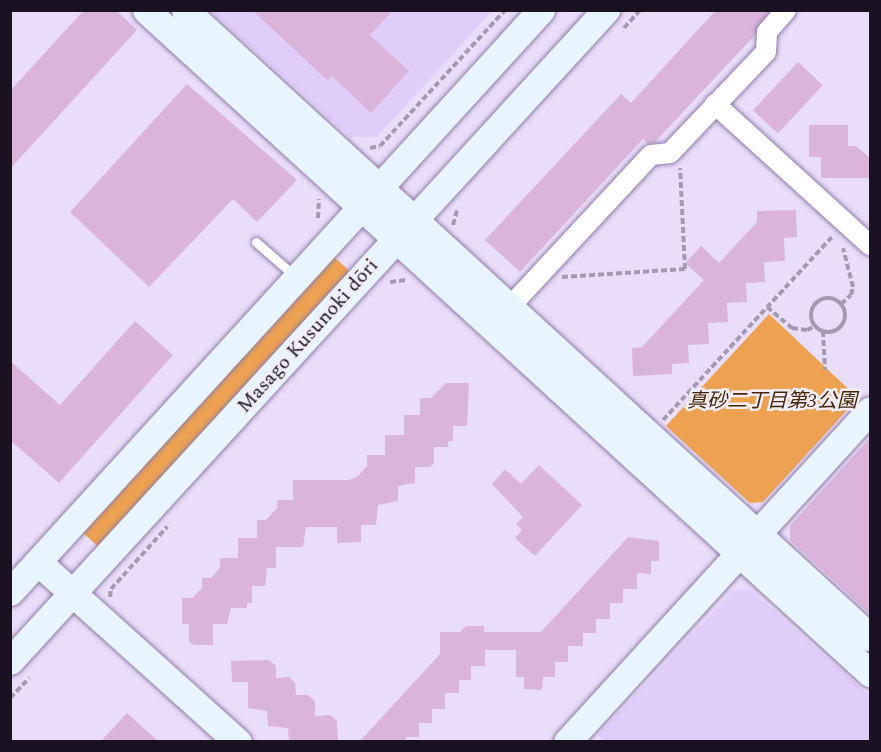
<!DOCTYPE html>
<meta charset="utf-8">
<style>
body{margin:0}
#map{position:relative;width:881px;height:752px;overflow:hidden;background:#eaddfa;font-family:Spectral,"Noto Sans JP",serif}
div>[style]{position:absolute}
.built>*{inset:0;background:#e1cdfa}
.green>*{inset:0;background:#eda252;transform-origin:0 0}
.building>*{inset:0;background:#dbb4dc;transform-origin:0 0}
.path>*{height:4px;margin-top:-2px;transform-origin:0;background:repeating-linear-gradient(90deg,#a599b2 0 6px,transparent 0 9px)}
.path>.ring{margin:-2px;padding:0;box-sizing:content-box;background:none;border:4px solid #a599b2;border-radius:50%}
.roads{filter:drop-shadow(0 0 2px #8f7ba8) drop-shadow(0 0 2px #8f7ba8)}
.lane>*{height:9px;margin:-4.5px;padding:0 4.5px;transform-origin:4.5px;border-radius:4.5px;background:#fff}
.street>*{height:20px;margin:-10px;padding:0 10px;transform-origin:10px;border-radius:10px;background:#fff}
.secondary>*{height:27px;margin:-13.5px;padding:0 13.5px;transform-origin:13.5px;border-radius:13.5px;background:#e8f4ff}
span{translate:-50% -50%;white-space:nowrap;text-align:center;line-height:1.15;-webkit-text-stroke:5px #f2eef8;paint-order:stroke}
.street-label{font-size:20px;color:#1a1223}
.park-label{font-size:20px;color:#452500;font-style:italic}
.frame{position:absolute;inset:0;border:12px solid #1a1223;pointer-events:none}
</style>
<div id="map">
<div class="built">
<i style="clip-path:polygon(211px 11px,492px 11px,377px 137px,350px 137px)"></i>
<i style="clip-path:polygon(749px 589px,870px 696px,870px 741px,605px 742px,598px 735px,734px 590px)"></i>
</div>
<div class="green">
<i style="left:333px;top:256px;width:24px;height:373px;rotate:42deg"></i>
<i style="clip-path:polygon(769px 314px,858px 398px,763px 502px,750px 503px,666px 426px)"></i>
</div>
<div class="building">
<i style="clip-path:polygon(84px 10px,116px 10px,137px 30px,10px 169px,10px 91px)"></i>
<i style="clip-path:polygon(252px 10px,393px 10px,370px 35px,409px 71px,371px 113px,332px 76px,328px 81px)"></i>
<i style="clip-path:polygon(716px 10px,770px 10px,755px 35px,655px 142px,648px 144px,643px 139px,520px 272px,485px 240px,621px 94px,631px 103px)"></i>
<i style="left:798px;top:62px;width:34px;height:66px;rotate:43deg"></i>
<i style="clip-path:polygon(187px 84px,297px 180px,257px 222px,233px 199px,149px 287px,70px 212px)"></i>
<i style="clip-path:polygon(809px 125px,848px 125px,848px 146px,856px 146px,870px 158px,870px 178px,821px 178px,821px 157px,809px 157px)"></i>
<i style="clip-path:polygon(796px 210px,797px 237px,784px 238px,785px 261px,764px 262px,765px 282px,746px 283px,747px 302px,727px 303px,728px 322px,708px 323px,709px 344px,688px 345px,689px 363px,672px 364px,672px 374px,633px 376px,632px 348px,642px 347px,704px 280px,685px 263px,701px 246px,719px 263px,757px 222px,757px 211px)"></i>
<i style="clip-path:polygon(135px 321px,173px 355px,59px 483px,10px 440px,10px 361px,60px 405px)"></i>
<i style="clip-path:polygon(446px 383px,469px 383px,467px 426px,453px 426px,453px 441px,448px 441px,448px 447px,434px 447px,434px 463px,430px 467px,415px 467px,415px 483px,398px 486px,398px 501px,378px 505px,376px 525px,361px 525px,361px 542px,337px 543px,337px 527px,306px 527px,303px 547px,276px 547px,276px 568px,267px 568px,265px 586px,252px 586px,252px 603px,247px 603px,247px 608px,231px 608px,227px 624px,213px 624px,213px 645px,193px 645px,189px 641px,189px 624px,182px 624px,182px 598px,192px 598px,202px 588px,202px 578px,211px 578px,220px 568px,220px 558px,238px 558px,238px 538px,257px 538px,257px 520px,266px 520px,277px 508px,277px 500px,293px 500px,293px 480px,349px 480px,358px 476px,367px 466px,367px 455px,385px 455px,385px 435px,404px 435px,404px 415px,420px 415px,420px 398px,431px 398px)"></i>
<i style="clip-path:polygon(870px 438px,870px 614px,790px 540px,790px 526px)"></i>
<i style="clip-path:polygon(539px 465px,582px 505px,535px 556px,515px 538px,522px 530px,516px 524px,523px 517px,492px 484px,505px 469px,521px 484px)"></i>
<i style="clip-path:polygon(628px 537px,659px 541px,659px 561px,651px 561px,651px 574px,637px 573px,637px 589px,623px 589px,623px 603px,610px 603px,610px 619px,596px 619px,596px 633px,583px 633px,583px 646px,568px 646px,568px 662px,555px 662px,555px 677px,543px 677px,542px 690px,524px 689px,524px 677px,516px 677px,516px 650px,485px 650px,485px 666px,471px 666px,471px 680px,459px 680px,459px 693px,445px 693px,445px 709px,432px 709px,432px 723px,419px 723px,419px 737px,406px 737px,406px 741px,360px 741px,440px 654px,440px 632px,460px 632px,466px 626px,484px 626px,484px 632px,541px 632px)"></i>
<i style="clip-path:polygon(269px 660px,276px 666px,276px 678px,289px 677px,295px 683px,296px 695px,308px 695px,315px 701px,315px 716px,330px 715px,337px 721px,338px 741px,289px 741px,288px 728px,268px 726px,267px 711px,248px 708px,248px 682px,232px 682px,231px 661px)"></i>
<i style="clip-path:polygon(127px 713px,158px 741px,101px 741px)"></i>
</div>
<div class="path">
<i style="left:624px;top:28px;width:24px;rotate:-48deg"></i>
<i style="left:370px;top:148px;width:10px;rotate:-11deg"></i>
<i style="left:380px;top:146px;width:185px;rotate:-47.4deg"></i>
<i style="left:318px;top:218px;width:19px;rotate:-87deg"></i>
<i style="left:453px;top:225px;width:16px;rotate:-75deg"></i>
<i style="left:562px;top:277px;width:123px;rotate:-3.7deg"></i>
<i style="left:685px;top:269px;width:101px;rotate:-92.8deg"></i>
<i style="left:390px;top:282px;width:16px;rotate:-7deg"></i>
<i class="ring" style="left:811px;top:298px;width:30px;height:30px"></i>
<i style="left:841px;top:304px;width:13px;rotate:-42deg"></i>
<i style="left:851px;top:295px;width:8px;rotate:-76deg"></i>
<i style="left:853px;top:287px;width:40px;rotate:-104.4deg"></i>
<i style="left:767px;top:307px;width:33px;rotate:40deg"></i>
<i style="left:792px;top:328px;width:15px;rotate:8deg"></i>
<i style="left:807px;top:330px;width:9px;rotate:-27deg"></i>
<i style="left:823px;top:331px;width:39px;rotate:87deg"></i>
<i style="left:663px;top:420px;width:251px;rotate:-47.3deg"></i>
<i style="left:110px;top:597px;width:8px;rotate:-83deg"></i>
<i style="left:111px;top:589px;width:84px;rotate:-47.9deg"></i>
<i style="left:10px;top:698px;width:28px;rotate:-46deg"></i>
</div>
<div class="roads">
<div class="lane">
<i style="left:256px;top:242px;width:53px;rotate:41.2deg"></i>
</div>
<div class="street">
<i style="left:715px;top:104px;width:210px;rotate:42.3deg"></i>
<i style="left:519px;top:297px;width:194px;rotate:-47.1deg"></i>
<i style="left:651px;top:155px;width:19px;rotate:-6deg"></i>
<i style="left:670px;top:153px;width:139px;rotate:-46.5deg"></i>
<i style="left:766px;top:52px;width:20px;rotate:-87deg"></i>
<i style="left:767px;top:32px;width:29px;rotate:-49deg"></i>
</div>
<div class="secondary">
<i style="left:146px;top:10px;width:982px;rotate:42.48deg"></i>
<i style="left:185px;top:10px;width:929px;rotate:42.47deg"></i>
<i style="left:38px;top:562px;width:269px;rotate:42deg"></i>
<i style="left:10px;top:592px;width:788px;rotate:-47.62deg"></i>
<i style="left:10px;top:661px;width:883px;rotate:-47.53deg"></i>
<i style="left:567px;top:742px;width:449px;rotate:-47.6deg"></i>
</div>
</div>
<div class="street-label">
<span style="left:308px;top:336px;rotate:-48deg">Masago Kusunoki dōri</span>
</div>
<div class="park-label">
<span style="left:772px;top:401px">真砂二丁目第3公園</span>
</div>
<div class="frame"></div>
</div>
